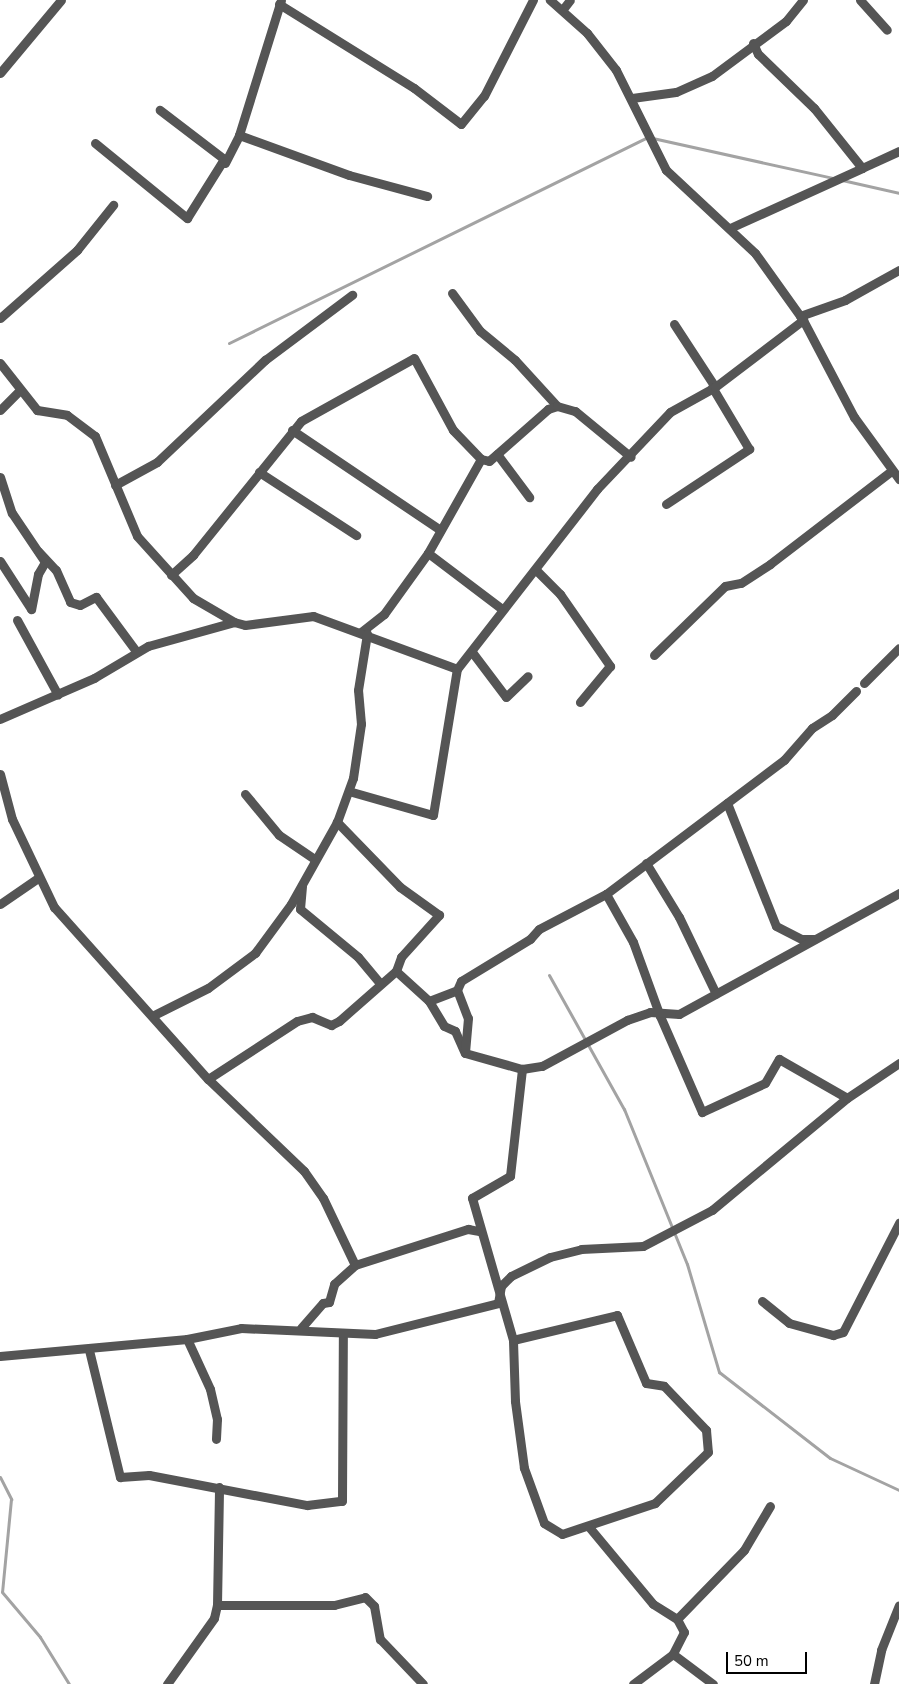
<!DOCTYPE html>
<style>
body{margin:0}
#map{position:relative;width:899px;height:1684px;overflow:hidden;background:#fff;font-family:"Nunito Sans",sans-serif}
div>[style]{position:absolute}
.stream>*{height:3px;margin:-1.5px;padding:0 1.5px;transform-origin:1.5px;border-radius:1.5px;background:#a3a3a3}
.street>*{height:9px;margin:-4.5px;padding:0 4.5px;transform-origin:4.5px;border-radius:4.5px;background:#555}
span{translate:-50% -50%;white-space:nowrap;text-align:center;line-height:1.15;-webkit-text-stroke:5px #fff;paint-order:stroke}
.scale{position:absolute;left:726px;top:1652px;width:81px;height:22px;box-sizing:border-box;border:2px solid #000;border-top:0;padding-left:6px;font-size:15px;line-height:18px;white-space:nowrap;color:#000;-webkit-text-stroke:4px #fff;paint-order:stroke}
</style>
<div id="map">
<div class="stream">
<i style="left:842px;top:180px;width:58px;rotate:12.8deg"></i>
<i style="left:229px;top:343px;width:467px;rotate:-26.2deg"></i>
<i style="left:648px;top:137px;width:189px;rotate:12.5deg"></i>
<i style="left:549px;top:975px;width:154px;rotate:60.8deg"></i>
<i style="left:624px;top:1109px;width:167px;rotate:67.9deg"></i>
<i style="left:687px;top:1264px;width:113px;rotate:73.5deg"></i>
<i style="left:719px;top:1372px;width:140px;rotate:37.8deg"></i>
<i style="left:830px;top:1458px;width:76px;rotate:24.9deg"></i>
<i style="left:0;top:1477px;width:25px;rotate:63deg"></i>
<i style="left:11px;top:1499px;width:93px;rotate:95.5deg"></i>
<i style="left:2px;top:1592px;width:59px;rotate:49.8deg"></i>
<i style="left:40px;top:1637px;width:55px;rotate:58.3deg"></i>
</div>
<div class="street">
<i style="left:860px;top:0;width:40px;rotate:48deg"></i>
<i style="left:279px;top:4px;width:159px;rotate:31.9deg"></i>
<i style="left:414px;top:88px;width:59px;rotate:37.5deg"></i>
<i style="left:461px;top:124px;width:36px;rotate:-51deg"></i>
<i style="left:484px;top:96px;width:108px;rotate:-63deg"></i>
<i style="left:563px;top:9px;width:11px;rotate:-52deg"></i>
<i style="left:753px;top:43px;width:12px;rotate:66deg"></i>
<i style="left:758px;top:54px;width:78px;rotate:44deg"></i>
<i style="left:814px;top:108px;width:77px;rotate:51.3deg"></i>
<i style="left:862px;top:168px;width:41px;rotate:-24.7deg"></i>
<i style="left:0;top:73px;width:95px;rotate:-50.1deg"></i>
<i style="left:632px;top:98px;width:44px;rotate:-7.8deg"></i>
<i style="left:676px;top:92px;width:39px;rotate:-24deg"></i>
<i style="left:712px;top:76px;width:92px;rotate:-36.6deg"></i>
<i style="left:786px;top:21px;width:27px;rotate:-51deg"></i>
<i style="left:239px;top:135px;width:117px;rotate:20deg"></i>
<i style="left:349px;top:175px;width:81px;rotate:15.1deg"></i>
<i style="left:95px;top:143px;width:119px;rotate:39.2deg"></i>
<i style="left:187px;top:218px;width:70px;rotate:-57.9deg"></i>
<i style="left:224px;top:159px;width:81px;rotate:-142.6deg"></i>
<i style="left:225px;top:163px;width:31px;rotate:-63deg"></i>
<i style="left:239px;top:135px;width:141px;rotate:-72.7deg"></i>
<i style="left:730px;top:228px;width:145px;rotate:-24.4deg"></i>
<i style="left:452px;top:293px;width:47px;rotate:53.6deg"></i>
<i style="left:480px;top:331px;width:45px;rotate:39.6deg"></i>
<i style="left:515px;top:360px;width:62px;rotate:47.6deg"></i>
<i style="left:800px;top:316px;width:48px;rotate:-19.6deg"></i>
<i style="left:845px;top:300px;width:62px;rotate:-29.1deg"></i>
<i style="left:0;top:318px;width:103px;rotate:-41.4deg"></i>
<i style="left:77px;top:250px;width:58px;rotate:-51.3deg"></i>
<i style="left:803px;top:320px;width:110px;rotate:62.3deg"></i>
<i style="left:854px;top:417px;width:77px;rotate:54deg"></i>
<i style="left:674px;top:324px;width:75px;rotate:56.9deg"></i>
<i style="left:0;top:363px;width:60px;rotate:51.8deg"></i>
<i style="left:37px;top:410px;width:30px;rotate:9deg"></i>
<i style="left:67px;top:415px;width:35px;rotate:37deg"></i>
<i style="left:95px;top:436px;width:108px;rotate:67.2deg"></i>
<i style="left:137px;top:536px;width:84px;rotate:47.9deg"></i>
<i style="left:193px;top:598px;width:48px;rotate:30.3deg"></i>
<i style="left:0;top:410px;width:27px;rotate:-45deg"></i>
<i style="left:292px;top:430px;width:179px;rotate:34deg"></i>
<i style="left:497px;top:454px;width:54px;rotate:53.3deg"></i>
<i style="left:259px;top:472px;width:116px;rotate:33deg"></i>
<i style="left:0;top:477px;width:38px;rotate:72deg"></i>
<i style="left:12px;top:513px;width:59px;rotate:56deg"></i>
<i style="left:45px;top:562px;width:14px;rotate:120deg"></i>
<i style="left:38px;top:574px;width:36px;rotate:101deg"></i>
<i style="left:115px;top:485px;width:48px;rotate:-28.7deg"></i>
<i style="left:157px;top:462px;width:149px;rotate:-43.4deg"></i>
<i style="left:265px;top:360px;width:109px;rotate:-36.8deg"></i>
<i style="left:666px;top:504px;width:100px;rotate:-33.5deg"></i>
<i style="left:749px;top:449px;width:72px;rotate:-120.8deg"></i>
<i style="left:38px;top:551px;width:26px;rotate:47deg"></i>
<i style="left:56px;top:570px;width:35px;rotate:66deg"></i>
<i style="left:70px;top:602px;width:10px;rotate:17deg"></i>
<i style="left:80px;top:605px;width:18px;rotate:-27deg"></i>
<i style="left:96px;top:597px;width:67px;rotate:53.5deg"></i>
<i style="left:428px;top:553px;width:93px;rotate:37.1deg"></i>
<i style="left:0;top:561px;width:57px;rotate:57.1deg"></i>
<i style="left:537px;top:571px;width:33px;rotate:45deg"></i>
<i style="left:560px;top:594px;width:88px;rotate:55.2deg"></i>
<i style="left:610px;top:666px;width:47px;rotate:129.8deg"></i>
<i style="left:171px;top:575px;width:30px;rotate:-42deg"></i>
<i style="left:193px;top:555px;width:172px;rotate:-51.1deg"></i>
<i style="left:301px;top:421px;width:129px;rotate:-29.1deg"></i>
<i style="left:414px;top:358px;width:82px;rotate:61.6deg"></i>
<i style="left:453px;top:430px;width:40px;rotate:46deg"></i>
<i style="left:17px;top:620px;width:85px;rotate:61.3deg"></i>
<i style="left:361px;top:632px;width:29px;rotate:-38deg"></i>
<i style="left:384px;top:614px;width:75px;rotate:-54.2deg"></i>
<i style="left:428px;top:553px;width:108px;rotate:-60.6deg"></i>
<i style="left:481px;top:459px;width:8px;rotate:14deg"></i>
<i style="left:489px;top:461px;width:79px;rotate:-41.4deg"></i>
<i style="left:548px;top:409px;width:9px;rotate:-18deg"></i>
<i style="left:557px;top:406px;width:19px;rotate:16deg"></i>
<i style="left:575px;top:411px;width:72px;rotate:39.4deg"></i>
<i style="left:472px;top:652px;width:56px;rotate:52.9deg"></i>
<i style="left:506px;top:697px;width:30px;rotate:-44deg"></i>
<i style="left:654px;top:655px;width:99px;rotate:-44.2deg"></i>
<i style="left:725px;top:586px;width:16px;rotate:-11deg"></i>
<i style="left:741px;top:583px;width:35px;rotate:-33deg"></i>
<i style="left:770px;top:564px;width:153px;rotate:-37.5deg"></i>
<i style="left:864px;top:683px;width:49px;rotate:-45deg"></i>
<i style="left:0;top:719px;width:103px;rotate:-23.6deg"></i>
<i style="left:94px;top:678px;width:63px;rotate:-30.7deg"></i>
<i style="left:148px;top:646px;width:89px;rotate:-15.6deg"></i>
<i style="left:234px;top:622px;width:11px;rotate:15deg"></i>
<i style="left:245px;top:625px;width:69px;rotate:-7.5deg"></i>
<i style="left:313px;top:616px;width:153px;rotate:20.2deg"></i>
<i style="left:457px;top:669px;width:228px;rotate:-52.1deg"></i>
<i style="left:597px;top:489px;width:106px;rotate:-46.5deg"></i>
<i style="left:670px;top:412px;width:51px;rotate:-29.1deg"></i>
<i style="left:715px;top:387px;width:111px;rotate:-37.3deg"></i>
<i style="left:803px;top:320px;width:82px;rotate:-125.6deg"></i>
<i style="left:755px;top:253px;width:122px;rotate:-137deg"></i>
<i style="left:666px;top:170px;width:112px;rotate:-116.6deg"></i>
<i style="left:616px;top:70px;width:47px;rotate:-128.1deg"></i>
<i style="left:587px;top:33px;width:50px;rotate:-138.3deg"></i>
<i style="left:0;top:774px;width:47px;rotate:75.1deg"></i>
<i style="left:12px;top:819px;width:98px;rotate:64.5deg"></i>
<i style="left:54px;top:907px;width:231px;rotate:48.2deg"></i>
<i style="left:208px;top:1079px;width:133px;rotate:43.8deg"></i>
<i style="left:304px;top:1171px;width:33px;rotate:55deg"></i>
<i style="left:323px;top:1198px;width:74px;rotate:64.5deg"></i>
<i style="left:352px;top:792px;width:84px;rotate:15.9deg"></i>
<i style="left:433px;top:815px;width:148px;rotate:-80.7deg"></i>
<i style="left:245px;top:794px;width:53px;rotate:50.3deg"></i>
<i style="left:279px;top:835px;width:41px;rotate:34.1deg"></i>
<i style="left:727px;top:803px;width:132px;rotate:68.3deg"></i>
<i style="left:776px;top:926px;width:29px;rotate:27deg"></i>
<i style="left:802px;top:939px;width:12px"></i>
<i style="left:646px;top:863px;width:63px;rotate:58.6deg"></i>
<i style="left:679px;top:917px;width:85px;rotate:64.3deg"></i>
<i style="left:302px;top:886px;width:23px;rotate:95deg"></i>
<i style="left:300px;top:909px;width:75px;rotate:39.6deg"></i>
<i style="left:358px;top:957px;width:34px;rotate:50deg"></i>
<i style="left:606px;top:894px;width:55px;rotate:60.6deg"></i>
<i style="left:633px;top:942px;width:79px;rotate:70deg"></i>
<i style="left:660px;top:1016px;width:105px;rotate:66.4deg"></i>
<i style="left:702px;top:1112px;width:69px;rotate:-24.7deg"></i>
<i style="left:765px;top:1083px;width:28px;rotate:-60deg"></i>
<i style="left:779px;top:1059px;width:78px;rotate:29.8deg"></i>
<i style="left:0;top:904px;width:46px;rotate:-34.4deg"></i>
<i style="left:396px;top:971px;width:45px;rotate:42.3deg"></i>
<i style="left:429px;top:1001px;width:29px;rotate:59deg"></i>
<i style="left:444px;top:1026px;width:12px;rotate:24deg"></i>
<i style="left:455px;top:1031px;width:24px;rotate:66deg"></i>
<i style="left:465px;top:1053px;width:59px;rotate:15.7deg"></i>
<i style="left:522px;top:1069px;width:20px;rotate:-9deg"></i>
<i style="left:542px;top:1066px;width:97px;rotate:-28.4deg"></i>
<i style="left:627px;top:1020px;width:24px;rotate:-19deg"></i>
<i style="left:650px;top:1012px;width:29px;rotate:4deg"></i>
<i style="left:679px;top:1014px;width:251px;rotate:-28.8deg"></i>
<i style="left:457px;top:990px;width:30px;rotate:69deg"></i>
<i style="left:468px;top:1018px;width:34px;rotate:95deg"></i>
<i style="left:429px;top:1001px;width:30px;rotate:-21deg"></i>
<i style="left:457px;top:990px;width:10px;rotate:-66deg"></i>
<i style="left:461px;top:981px;width:81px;rotate:-31.3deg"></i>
<i style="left:530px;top:939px;width:13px;rotate:-48deg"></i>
<i style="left:539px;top:929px;width:76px;rotate:-27.6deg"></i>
<i style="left:606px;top:894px;width:223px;rotate:-37deg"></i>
<i style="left:784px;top:760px;width:43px;rotate:-48.8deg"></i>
<i style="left:812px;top:728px;width:24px;rotate:-33deg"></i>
<i style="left:832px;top:715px;width:34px;rotate:-45deg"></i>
<i style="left:154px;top:1015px;width:60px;rotate:-26.6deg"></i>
<i style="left:208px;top:988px;width:59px;rotate:-36.7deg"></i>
<i style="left:255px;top:953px;width:61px;rotate:-53.7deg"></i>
<i style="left:291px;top:904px;width:94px;rotate:-60.7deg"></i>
<i style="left:337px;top:822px;width:47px;rotate:-70deg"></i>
<i style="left:353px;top:778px;width:55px;rotate:-81.6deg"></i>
<i style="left:361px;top:724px;width:34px;rotate:-95deg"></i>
<i style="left:358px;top:690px;width:57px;rotate:-80.9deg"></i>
<i style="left:208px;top:1079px;width:106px;rotate:-33.1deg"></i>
<i style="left:297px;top:1021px;width:16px;rotate:-15deg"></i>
<i style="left:312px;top:1017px;width:21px;rotate:23deg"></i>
<i style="left:331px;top:1025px;width:9px;rotate:-27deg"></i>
<i style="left:339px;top:1021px;width:76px;rotate:-41.3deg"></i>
<i style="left:396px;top:971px;width:15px;rotate:-70deg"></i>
<i style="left:401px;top:957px;width:57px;rotate:-47.9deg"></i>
<i style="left:439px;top:915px;width:48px;rotate:-144.3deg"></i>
<i style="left:400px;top:887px;width:91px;rotate:-134.1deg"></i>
<i style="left:762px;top:1301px;width:35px;rotate:39deg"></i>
<i style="left:789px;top:1323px;width:46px;rotate:15.3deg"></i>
<i style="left:833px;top:1335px;width:10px;rotate:-17deg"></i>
<i style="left:843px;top:1332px;width:123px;rotate:-62.8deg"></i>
<i style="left:301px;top:1328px;width:33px;rotate:-49deg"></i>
<i style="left:323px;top:1303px;width:6px;rotate:-9deg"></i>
<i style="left:329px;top:1302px;width:19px;rotate:-74deg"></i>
<i style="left:334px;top:1284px;width:28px;rotate:-42deg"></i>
<i style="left:355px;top:1265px;width:119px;rotate:-17.7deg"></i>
<i style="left:468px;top:1229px;width:10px;rotate:11deg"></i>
<i style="left:187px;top:1339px;width:55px;rotate:65.3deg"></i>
<i style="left:210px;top:1389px;width:31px;rotate:77deg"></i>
<i style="left:217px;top:1419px;width:20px;rotate:93deg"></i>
<i style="left:513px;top:1340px;width:107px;rotate:-13.5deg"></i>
<i style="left:617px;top:1315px;width:74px;rotate:66.9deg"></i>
<i style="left:646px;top:1383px;width:18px;rotate:9deg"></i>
<i style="left:664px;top:1386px;width:61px;rotate:46.3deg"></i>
<i style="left:706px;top:1430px;width:22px;rotate:85deg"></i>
<i style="left:708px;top:1452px;width:74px;rotate:136.1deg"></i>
<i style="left:655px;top:1503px;width:98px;rotate:161.6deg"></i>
<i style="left:562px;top:1534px;width:21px;rotate:-149deg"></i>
<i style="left:544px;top:1523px;width:59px;rotate:-110deg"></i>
<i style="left:524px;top:1468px;width:68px;rotate:-97.7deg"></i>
<i style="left:515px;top:1401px;width:61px;rotate:-91.9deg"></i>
<i style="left:513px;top:1340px;width:148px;rotate:-106.1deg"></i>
<i style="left:472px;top:1198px;width:44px;rotate:-30.1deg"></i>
<i style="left:510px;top:1176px;width:108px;rotate:-83.6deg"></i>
<i style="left:89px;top:1350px;width:131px;rotate:76.3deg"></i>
<i style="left:120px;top:1477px;width:29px;rotate:-4deg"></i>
<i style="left:149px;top:1475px;width:161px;rotate:10.8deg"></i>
<i style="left:307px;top:1505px;width:35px;rotate:-7deg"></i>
<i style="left:342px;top:1501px;width:168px;rotate:-89.7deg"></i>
<i style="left:0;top:1356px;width:188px;rotate:-5.2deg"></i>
<i style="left:187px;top:1339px;width:55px;rotate:-11.5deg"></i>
<i style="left:241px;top:1328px;width:134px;rotate:2.6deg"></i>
<i style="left:375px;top:1334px;width:127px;rotate:-14.1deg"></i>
<i style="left:498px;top:1303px;width:17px;rotate:-80deg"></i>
<i style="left:501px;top:1286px;width:14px;rotate:-45deg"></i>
<i style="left:511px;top:1276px;width:43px;rotate:-26deg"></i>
<i style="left:550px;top:1257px;width:32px;rotate:-14deg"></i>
<i style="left:581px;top:1249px;width:62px;rotate:-2.8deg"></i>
<i style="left:643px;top:1246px;width:78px;rotate:-27.6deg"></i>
<i style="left:712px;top:1210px;width:175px;rotate:-39.7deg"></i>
<i style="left:847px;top:1098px;width:63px;rotate:-33.9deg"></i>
<i style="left:589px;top:1527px;width:100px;rotate:50.3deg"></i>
<i style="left:653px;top:1604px;width:28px;rotate:32deg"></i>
<i style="left:677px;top:1619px;width:15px;rotate:62deg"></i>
<i style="left:684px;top:1632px;width:25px;rotate:117deg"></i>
<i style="left:673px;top:1654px;width:50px;rotate:143.1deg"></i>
<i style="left:217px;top:1605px;width:117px"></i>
<i style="left:334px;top:1605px;width:32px;rotate:-14deg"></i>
<i style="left:365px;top:1597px;width:13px;rotate:45deg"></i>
<i style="left:374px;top:1606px;width:34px;rotate:80deg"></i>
<i style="left:380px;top:1639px;width:62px;rotate:46.3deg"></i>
<i style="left:677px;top:1619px;width:96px;rotate:-45.8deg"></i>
<i style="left:744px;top:1550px;width:51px;rotate:-59.4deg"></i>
<i style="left:673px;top:1654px;width:50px;rotate:36.9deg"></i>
<i style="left:167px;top:1684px;width:81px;rotate:-54.5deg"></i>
<i style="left:214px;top:1618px;width:13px;rotate:-77deg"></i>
<i style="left:217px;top:1605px;width:118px;rotate:-89deg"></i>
<i style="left:874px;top:1684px;width:35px;rotate:-78deg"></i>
<i style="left:881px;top:1650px;width:48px;rotate:-68.2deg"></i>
</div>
<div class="scale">50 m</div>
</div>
